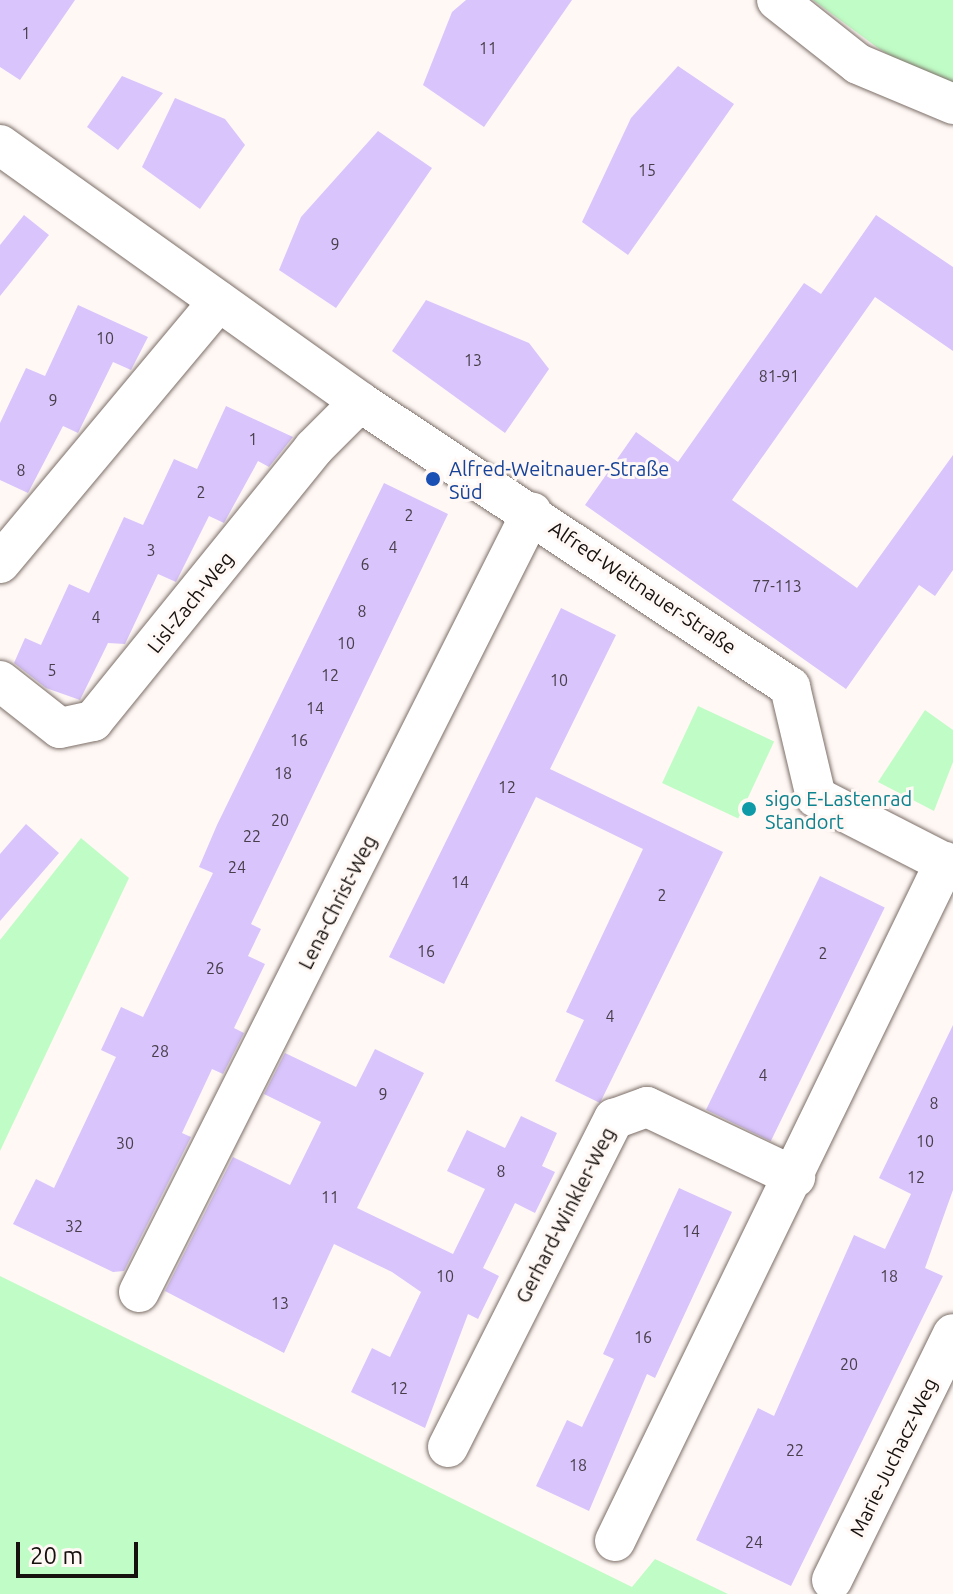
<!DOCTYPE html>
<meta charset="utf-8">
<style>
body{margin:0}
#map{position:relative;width:953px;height:1594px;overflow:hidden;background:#fff8f5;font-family:Ubuntu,sans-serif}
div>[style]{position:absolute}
.green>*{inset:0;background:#c0fcc6;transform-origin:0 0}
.building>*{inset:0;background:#d9c4fc;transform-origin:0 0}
.roads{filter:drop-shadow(0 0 2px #7d6f68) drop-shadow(0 0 2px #7d6f68)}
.minor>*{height:40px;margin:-20px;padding:0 20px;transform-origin:20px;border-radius:20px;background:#fff}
.dots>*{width:22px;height:22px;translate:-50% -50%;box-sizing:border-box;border:4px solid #fff8f5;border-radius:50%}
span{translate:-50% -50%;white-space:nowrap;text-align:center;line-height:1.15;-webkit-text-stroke:6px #fff8f5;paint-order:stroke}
.number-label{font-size:16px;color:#473e4a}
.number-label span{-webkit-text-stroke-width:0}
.transit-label{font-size:20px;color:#164399}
.left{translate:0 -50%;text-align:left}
.street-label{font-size:20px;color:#16110e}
.culture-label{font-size:20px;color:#0d838f}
.scale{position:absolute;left:16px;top:1542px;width:122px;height:36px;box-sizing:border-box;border:4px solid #16110e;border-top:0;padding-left:10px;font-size:24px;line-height:28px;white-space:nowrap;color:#16110e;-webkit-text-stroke:6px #fff8f5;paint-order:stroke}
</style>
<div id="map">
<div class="green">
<i style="clip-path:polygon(813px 0,953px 0,953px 96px,878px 48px)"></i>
<i style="left:698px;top:706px;width:84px;height:85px;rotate:25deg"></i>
<i style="clip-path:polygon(925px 710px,953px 730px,953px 762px,934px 811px,878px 782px)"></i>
<i style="clip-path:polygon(81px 838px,129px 878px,0 1151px,0 940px)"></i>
<i style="clip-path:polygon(0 1276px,632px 1587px,655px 1559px,728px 1594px,0 1594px)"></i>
</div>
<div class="building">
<i style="clip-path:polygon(0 0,75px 0,20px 80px,0 67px)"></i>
<i style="clip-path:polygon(466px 0,572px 0,484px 127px,423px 85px,452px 12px)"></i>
<i style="clip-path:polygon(678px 66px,734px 104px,628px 255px,582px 222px,631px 118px)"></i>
<i style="clip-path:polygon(122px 76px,163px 93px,118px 150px,87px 127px)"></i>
<i style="clip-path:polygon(175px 98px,225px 119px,245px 145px,200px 209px,142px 167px)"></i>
<i style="clip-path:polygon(378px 131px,432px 168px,336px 308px,279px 270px,301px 217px)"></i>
<i style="clip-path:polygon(24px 215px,49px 235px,0 296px,0 245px)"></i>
<i style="clip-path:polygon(876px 215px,953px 267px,953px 351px,875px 297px,732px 500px,857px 588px,953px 455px,953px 570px,935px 596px,919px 585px,846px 689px,585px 505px,636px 432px,678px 462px,804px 283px,821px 294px)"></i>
<i style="clip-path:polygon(426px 300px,529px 343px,549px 369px,505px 433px,392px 351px)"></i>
<i style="clip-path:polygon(78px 305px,148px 337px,131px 370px,113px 362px,78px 433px,63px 426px,28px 493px,0 480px,0 423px,26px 368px,45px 376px)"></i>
<i style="clip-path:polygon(226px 406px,293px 437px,269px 467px,258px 461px,224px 523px,209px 516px,176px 582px,158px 574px,125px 644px,108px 643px,80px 700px,46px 688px,14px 663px,25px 638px,41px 645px,69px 584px,89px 593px,124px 517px,143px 525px,174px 459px,197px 469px)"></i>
<i style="clip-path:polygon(384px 483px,448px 514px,251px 924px,261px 929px,248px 956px,265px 964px,234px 1028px,244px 1033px,223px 1074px,212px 1069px,182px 1133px,191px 1137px,124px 1271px,113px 1272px,13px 1224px,36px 1179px,54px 1188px,116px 1057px,101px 1050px,121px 1007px,143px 1017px,213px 873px,199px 867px,217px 825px)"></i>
<i style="clip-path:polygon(561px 608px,616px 635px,550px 769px,723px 852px,600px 1103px,555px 1081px,584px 1020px,566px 1012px,643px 849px,536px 797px,444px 984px,389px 957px)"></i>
<i style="clip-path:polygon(26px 824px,59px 853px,0 921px,0 854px)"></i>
<i style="left:820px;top:876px;width:72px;height:260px;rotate:26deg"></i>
<i style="clip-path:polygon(953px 1025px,953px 1190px,925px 1268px,943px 1276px,791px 1586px,696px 1540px,758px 1408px,774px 1416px,854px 1235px,885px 1249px,911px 1194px,879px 1178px)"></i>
<i style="clip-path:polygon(375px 1049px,424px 1073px,357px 1208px,453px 1254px,485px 1189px,447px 1171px,467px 1130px,505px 1148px,521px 1116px,557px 1133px,542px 1166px,555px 1172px,535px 1213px,515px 1203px,483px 1268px,499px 1276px,478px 1319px,468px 1314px,425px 1428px,351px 1392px,372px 1348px,390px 1357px,421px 1292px,392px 1272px,334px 1244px,284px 1353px,165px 1291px,233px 1157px,290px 1185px,321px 1122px,264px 1094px,285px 1053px,356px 1087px)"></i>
<i style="clip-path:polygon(679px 1188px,732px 1212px,655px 1378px,647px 1374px,589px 1511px,536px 1486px,567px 1420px,582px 1427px,614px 1359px,603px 1354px)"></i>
</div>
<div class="roads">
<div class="minor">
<i style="left:777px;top:0;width:103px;rotate:38.3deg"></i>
<i style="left:858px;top:64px;width:103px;rotate:22.8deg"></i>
<i style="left:0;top:145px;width:442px;rotate:35.5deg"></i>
<i style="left:360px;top:402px;width:516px;rotate:33.54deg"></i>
<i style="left:790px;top:687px;width:113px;rotate:76.7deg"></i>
<i style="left:816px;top:797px;width:154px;rotate:27.1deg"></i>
<i style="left:0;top:563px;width:341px;rotate:-50.1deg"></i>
<i style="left:0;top:681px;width:76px;rotate:38.1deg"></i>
<i style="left:60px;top:728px;width:34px;rotate:-12deg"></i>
<i style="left:93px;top:721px;width:351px;rotate:-51deg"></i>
<i style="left:314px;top:448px;width:65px;rotate:-45deg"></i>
<i style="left:139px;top:1292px;width:873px;rotate:-63.26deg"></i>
<i style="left:448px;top:1447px;width:368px;rotate:-63.2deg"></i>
<i style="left:614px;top:1119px;width:35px;rotate:-20deg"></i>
<i style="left:647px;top:1107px;width:164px;rotate:25.3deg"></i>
<i style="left:615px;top:1541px;width:755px;rotate:-64.08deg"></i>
<i style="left:832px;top:1580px;width:274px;rotate:-63.8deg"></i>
</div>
</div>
<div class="dots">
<i style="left:433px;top:479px;background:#1a4fb4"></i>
<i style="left:749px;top:809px;background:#0f9aa8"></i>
</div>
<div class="number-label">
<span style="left:26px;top:33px">1</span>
<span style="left:488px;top:48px">11</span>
<span style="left:647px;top:170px">15</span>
<span style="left:335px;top:244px">9</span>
<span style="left:105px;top:338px">10</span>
<span style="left:473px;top:360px">13</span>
<span style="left:779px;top:376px">81-91</span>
<span style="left:53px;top:400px">9</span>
<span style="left:253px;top:439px">1</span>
<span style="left:21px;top:470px">8</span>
<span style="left:201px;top:492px">2</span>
<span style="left:409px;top:515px">2</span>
<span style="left:393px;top:547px">4</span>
<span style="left:151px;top:550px">3</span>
<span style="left:365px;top:564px">6</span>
<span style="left:777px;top:586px">77-113</span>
<span style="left:362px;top:611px">8</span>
<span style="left:96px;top:617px">4</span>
<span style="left:346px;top:643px">10</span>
<span style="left:52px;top:670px">5</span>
<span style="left:330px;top:675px">12</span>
<span style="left:559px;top:680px">10</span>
<span style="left:315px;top:708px">14</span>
<span style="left:299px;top:740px">16</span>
<span style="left:283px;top:773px">18</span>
<span style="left:507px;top:787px">12</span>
<span style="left:280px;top:820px">20</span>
<span style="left:252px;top:836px">22</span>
<span style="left:237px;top:867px">24</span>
<span style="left:460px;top:882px">14</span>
<span style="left:662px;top:895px">2</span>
<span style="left:426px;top:951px">16</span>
<span style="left:823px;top:953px">2</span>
<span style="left:215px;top:968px">26</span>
<span style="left:610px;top:1016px">4</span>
<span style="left:160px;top:1051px">28</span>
<span style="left:763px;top:1075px">4</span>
<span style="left:383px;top:1094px">9</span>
<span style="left:934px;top:1103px">8</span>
<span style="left:925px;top:1141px">10</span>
<span style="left:125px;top:1143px">30</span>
<span style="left:501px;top:1171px">8</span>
<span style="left:916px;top:1177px">12</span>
<span style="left:330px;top:1197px">11</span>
<span style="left:74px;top:1226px">32</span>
<span style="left:691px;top:1231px">14</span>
<span style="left:445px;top:1276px">10</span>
<span style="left:889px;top:1276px">18</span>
<span style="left:280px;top:1303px">13</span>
<span style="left:643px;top:1337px">16</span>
<span style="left:849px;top:1364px">20</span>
<span style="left:399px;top:1388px">12</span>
<span style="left:795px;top:1450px">22</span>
<span style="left:578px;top:1465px">18</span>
<span style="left:754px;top:1542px">24</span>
</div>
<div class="transit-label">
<span class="left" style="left:449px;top:480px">Alfred-Weitnauer-Straße<br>Süd</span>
</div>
<div class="street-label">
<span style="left:643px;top:587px;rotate:34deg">Alfred-Weitnauer-Straße</span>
<span style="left:190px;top:602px;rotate:-51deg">Lisl-Zach-Weg</span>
<span style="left:337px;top:902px;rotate:-63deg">Lena-Christ-Weg</span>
<span style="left:565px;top:1215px;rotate:-63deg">Gerhard-Winkler-Weg</span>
<span style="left:893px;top:1457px;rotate:-64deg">Marie-Juchacz-Weg</span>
</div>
<div class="culture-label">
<span class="left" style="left:765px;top:810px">sigo E-Lastenrad<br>Standort</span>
</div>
<div class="scale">20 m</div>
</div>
